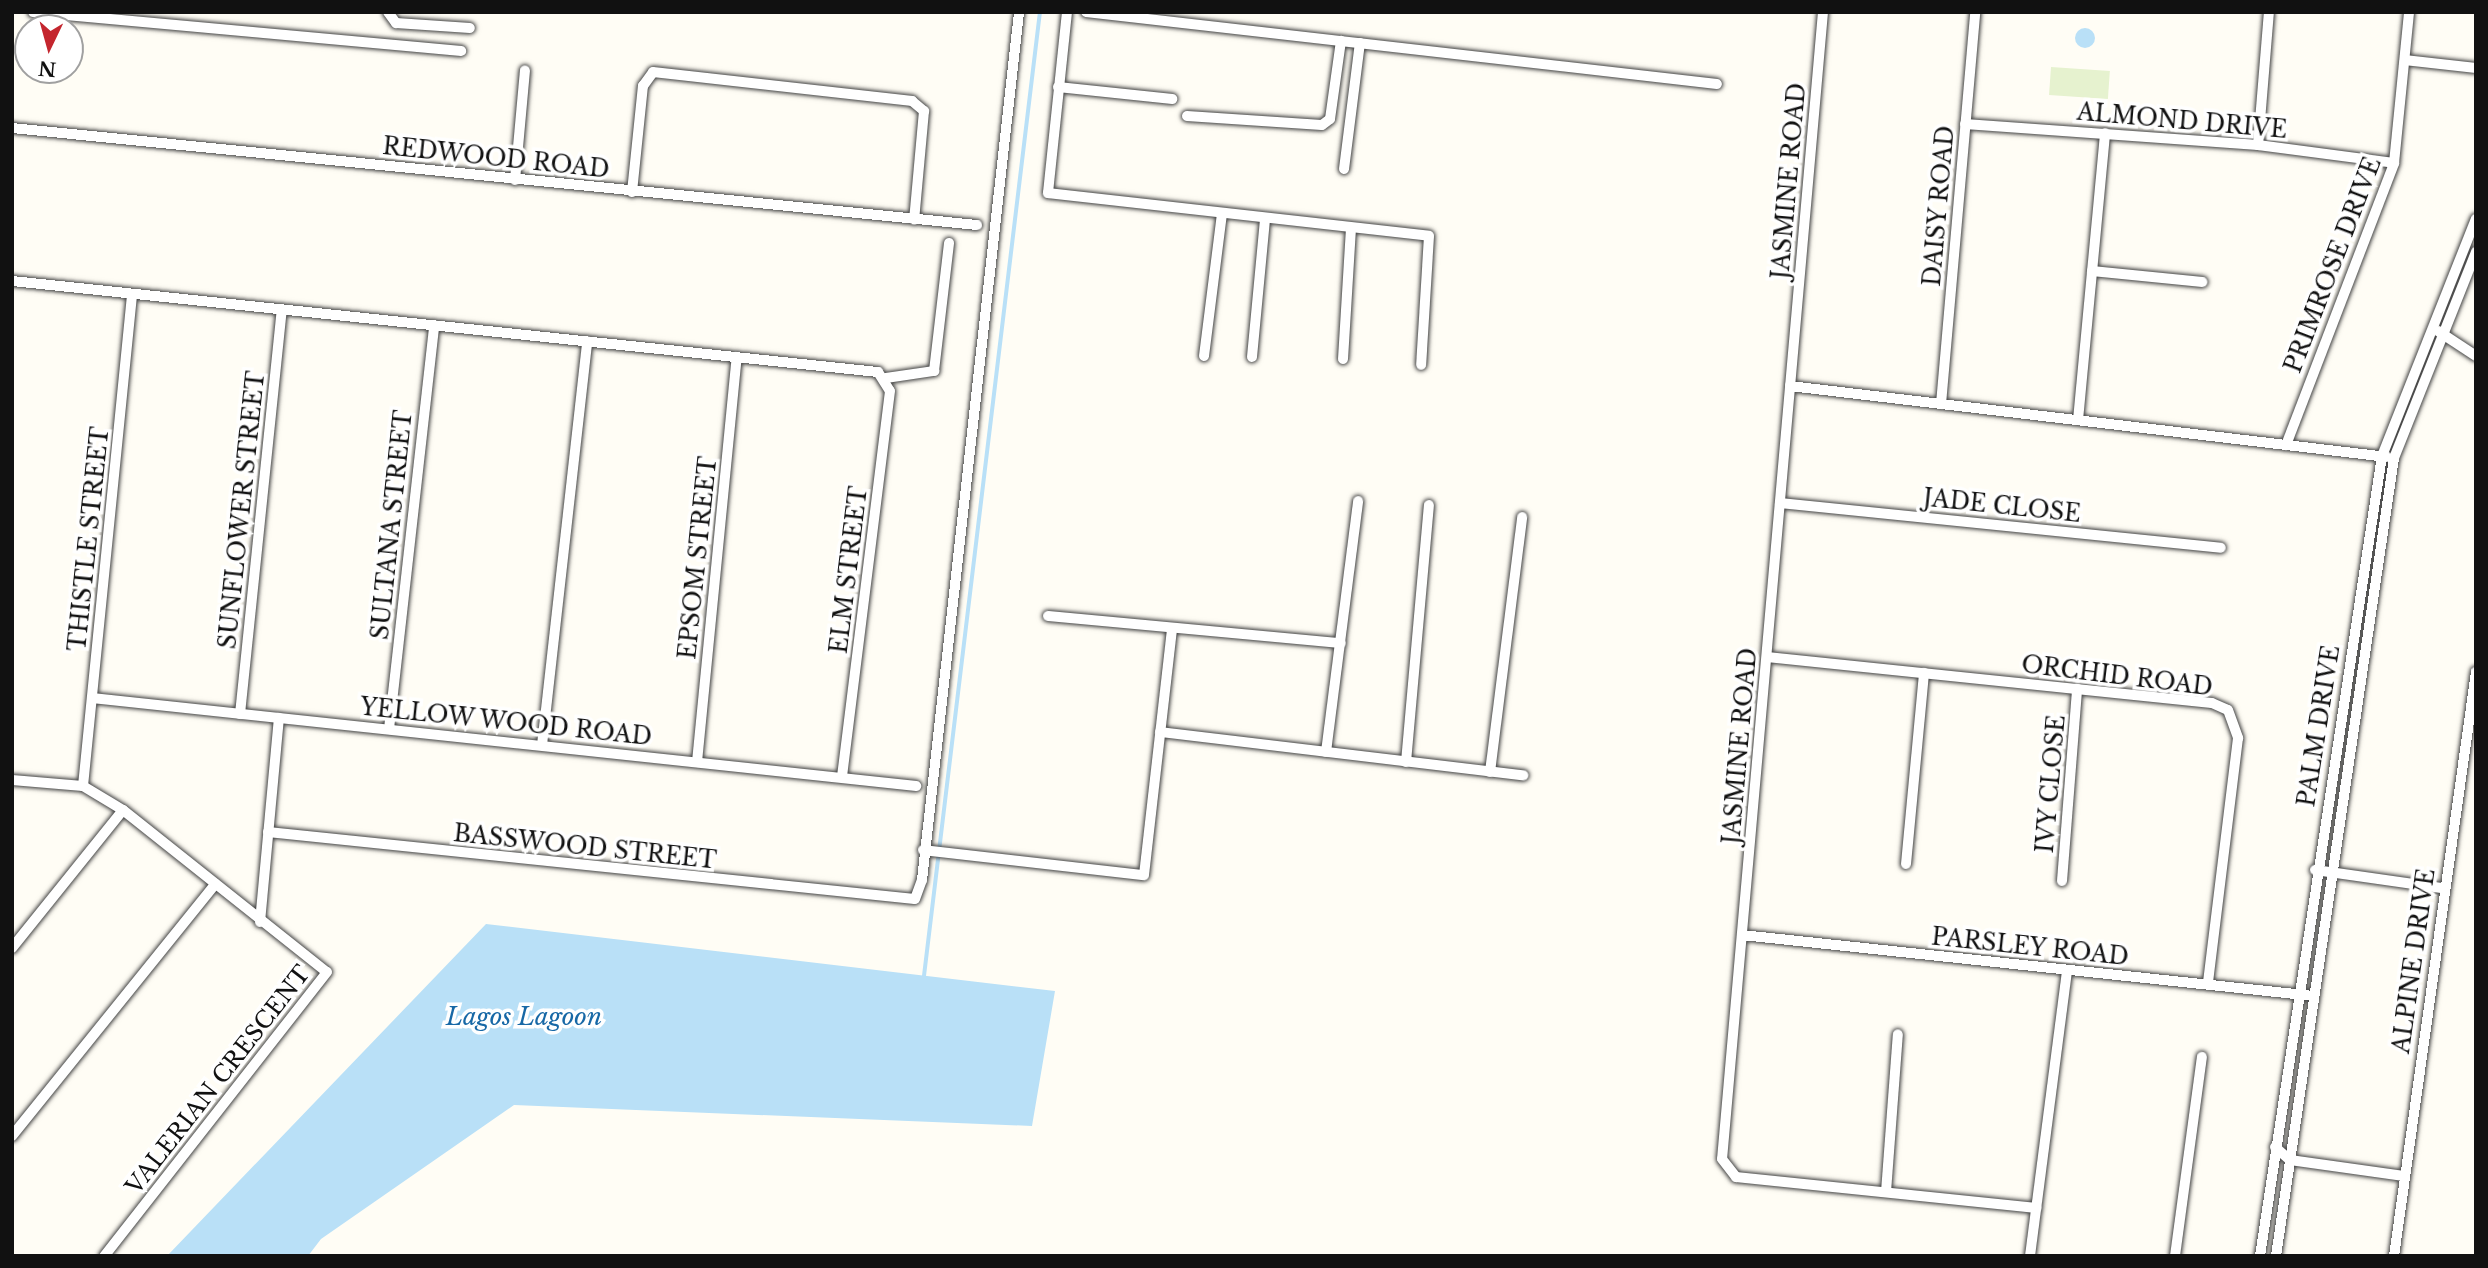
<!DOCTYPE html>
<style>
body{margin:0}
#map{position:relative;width:2488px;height:1268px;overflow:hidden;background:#fffdf5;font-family:"Libre Baskerville",serif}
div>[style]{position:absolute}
.pitch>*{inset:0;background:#e6f2cf;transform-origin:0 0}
.water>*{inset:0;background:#b9e0f7}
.round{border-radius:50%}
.stream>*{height:3.5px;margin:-1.75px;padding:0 1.75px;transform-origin:1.75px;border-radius:1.75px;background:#b9e0f7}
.roads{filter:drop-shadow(0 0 2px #444) drop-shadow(0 0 2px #444)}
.minor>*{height:10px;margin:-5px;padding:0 5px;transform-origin:5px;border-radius:5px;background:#fff}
span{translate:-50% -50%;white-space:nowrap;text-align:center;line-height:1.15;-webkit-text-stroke:7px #fff;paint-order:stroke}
.street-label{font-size:23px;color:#111}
.water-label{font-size:24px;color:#1768a6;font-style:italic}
.frame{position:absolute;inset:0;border:14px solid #111;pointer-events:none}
.north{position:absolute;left:14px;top:14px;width:70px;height:70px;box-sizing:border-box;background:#fff;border:2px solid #a0a0a0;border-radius:50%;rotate:185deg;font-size:19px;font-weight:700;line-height:28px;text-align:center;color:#111}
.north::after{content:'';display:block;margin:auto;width:24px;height:32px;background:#c4262e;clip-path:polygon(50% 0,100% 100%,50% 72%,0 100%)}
</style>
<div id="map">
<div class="pitch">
<i style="left:2051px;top:67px;width:59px;height:28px;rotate:4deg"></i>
</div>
<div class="water">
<i class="round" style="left:2075px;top:28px;width:20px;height:20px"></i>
<i style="clip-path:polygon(486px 924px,1055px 991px,1032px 1126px,514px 1105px,321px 1239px,308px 1256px,167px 1256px)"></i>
</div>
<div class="stream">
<i style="left:924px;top:976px;width:971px;rotate:-83.14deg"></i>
</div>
<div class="roads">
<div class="minor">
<i style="left:33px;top:12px;width:430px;rotate:5.2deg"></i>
<i style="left:388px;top:12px;width:14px;rotate:54deg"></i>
<i style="left:396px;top:23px;width:74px;rotate:3.9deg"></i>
<i style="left:1067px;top:12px;width:182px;rotate:96deg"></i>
<i style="left:1048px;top:193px;width:383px;rotate:6.4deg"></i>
<i style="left:1429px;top:236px;width:129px;rotate:93.5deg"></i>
<i style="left:1086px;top:12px;width:635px;rotate:6.51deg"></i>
<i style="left:1823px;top:12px;width:1151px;rotate:95.03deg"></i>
<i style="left:1722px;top:1159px;width:23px;rotate:52deg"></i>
<i style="left:1736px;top:1177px;width:302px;rotate:5.9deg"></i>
<i style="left:2405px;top:60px;width:71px;rotate:6.4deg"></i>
<i style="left:1058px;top:87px;width:115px;rotate:6deg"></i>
<i style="left:1187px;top:116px;width:135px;rotate:3.8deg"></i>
<i style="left:1322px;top:125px;width:10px;rotate:-37deg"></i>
<i style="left:1330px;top:119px;width:79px;rotate:-82deg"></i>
<i style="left:1965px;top:124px;width:294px;rotate:4.1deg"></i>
<i style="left:2258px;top:145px;width:137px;rotate:7.5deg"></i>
<i style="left:12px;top:128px;width:970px;rotate:5.74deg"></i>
<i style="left:2258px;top:145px;width:133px;rotate:-85.3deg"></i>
<i style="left:1344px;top:169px;width:127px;rotate:-82.8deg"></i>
<i style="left:515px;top:180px;width:110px;rotate:-84.8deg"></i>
<i style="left:632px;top:192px;width:107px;rotate:-84.1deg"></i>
<i style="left:643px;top:86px;width:17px;rotate:-54deg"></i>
<i style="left:653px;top:72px;width:261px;rotate:6.4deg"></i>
<i style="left:912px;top:101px;width:16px;rotate:40deg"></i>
<i style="left:924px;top:111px;width:109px;rotate:95.2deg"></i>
<i style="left:2092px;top:271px;width:111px;rotate:5.7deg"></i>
<i style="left:12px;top:281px;width:871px;rotate:6deg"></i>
<i style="left:878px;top:372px;width:22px;rotate:58deg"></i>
<i style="left:890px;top:391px;width:389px;rotate:97.1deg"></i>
<i style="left:2438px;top:331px;width:45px;rotate:33.3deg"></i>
<i style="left:1204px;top:356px;width:143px;rotate:-82.8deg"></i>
<i style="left:1252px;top:357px;width:139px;rotate:-84.6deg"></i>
<i style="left:1343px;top:359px;width:129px;rotate:-86.5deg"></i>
<i style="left:886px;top:378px;width:49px;rotate:-8.3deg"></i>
<i style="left:934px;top:371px;width:129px;rotate:-83.3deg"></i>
<i style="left:1790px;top:386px;width:601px;rotate:6.78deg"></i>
<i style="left:1941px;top:404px;width:393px;rotate:-85deg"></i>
<i style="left:2078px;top:420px;width:288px;rotate:-84.6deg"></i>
<i style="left:2286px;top:445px;width:302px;rotate:-69deg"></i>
<i style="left:2394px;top:163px;width:152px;rotate:-84.3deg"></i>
<i style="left:1780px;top:503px;width:443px;rotate:5.8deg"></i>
<i style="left:1048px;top:616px;width:294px;rotate:5.3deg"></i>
<i style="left:1767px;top:657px;width:447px;rotate:5.9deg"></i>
<i style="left:2212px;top:703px;width:17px;rotate:24deg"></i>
<i style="left:2228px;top:710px;width:30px;rotate:70deg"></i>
<i style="left:2238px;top:738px;width:248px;rotate:97deg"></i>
<i style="left:92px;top:698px;width:829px;rotate:6.1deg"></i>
<i style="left:240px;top:714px;width:405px;rotate:-84.1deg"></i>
<i style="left:389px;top:729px;width:406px;rotate:-83.6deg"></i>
<i style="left:1160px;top:732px;width:366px;rotate:6.8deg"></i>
<i style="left:542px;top:745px;width:406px;rotate:-83.6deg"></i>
<i style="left:1326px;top:752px;width:253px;rotate:-82.7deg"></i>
<i style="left:697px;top:762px;width:407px;rotate:-84.4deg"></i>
<i style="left:1406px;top:762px;width:258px;rotate:-84.9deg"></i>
<i style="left:1490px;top:772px;width:257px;rotate:-82.8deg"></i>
<i style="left:12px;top:780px;width:71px;rotate:4.8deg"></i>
<i style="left:83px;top:786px;width:47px;rotate:31deg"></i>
<i style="left:123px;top:810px;width:260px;rotate:38.5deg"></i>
<i style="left:327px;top:972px;width:361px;rotate:128.1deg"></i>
<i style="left:83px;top:786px;width:492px;rotate:-84.3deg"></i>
<i style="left:268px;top:832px;width:650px;rotate:5.91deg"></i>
<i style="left:915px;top:899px;width:20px;rotate:-70deg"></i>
<i style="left:922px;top:880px;width:873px;rotate:-83.62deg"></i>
<i style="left:923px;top:850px;width:222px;rotate:6.5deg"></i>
<i style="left:1144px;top:875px;width:246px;rotate:-83.5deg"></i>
<i style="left:1906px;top:864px;width:192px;rotate:-84.6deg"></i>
<i style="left:2315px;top:870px;width:128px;rotate:8.1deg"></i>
<i style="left:2062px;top:881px;width:193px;rotate:-85.5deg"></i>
<i style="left:260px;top:922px;width:205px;rotate:-84.7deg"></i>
<i style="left:1742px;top:935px;width:575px;rotate:6.09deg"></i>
<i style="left:12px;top:948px;width:177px;rotate:-51.2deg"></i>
<i style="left:12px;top:1136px;width:324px;rotate:-51.1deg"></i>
<i style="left:2275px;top:1147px;width:20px;rotate:41deg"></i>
<i style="left:2290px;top:1160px;width:115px;rotate:8deg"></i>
<i style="left:1886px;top:1192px;width:158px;rotate:-85.7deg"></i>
<i style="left:2030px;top:1256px;width:288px;rotate:-82.6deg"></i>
<i style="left:2175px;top:1256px;width:201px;rotate:-82.3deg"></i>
<i style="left:2260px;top:1256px;width:809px;rotate:-81.33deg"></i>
<i style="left:2382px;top:456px;width:255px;rotate:-68.4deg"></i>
<i style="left:2276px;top:1256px;width:807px;rotate:-81.59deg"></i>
<i style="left:2394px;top:458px;width:222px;rotate:-68.3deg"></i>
<i style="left:2394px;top:1256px;width:590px;rotate:-82.01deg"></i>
</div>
</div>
<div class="street-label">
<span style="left:2182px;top:121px;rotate:5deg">ALMOND DRIVE</span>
<span style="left:496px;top:158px;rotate:6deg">REDWOOD ROAD</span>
<span style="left:1789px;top:181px;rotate:-85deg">JASMINE ROAD</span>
<span style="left:1939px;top:206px;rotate:-85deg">DAISY ROAD</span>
<span style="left:2333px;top:265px;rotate:-69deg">PRIMROSE DRIVE</span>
<span style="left:2002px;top:506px;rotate:6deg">JADE CLOSE</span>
<span style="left:242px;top:510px;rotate:-84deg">SUNFLOWER STREET</span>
<span style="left:392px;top:525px;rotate:-84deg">SULTANA STREET</span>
<span style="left:89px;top:539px;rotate:-84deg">THISTLE STREET</span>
<span style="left:698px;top:558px;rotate:-84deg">EPSOM STREET</span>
<span style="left:849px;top:570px;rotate:-83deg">ELM STREET</span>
<span style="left:2117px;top:676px;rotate:7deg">ORCHID ROAD</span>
<span style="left:506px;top:722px;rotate:6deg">YELLOW WOOD ROAD</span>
<span style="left:2319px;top:726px;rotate:-81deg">PALM DRIVE</span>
<span style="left:1740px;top:746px;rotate:-85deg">JASMINE ROAD</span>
<span style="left:2051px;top:784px;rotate:-85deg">IVY CLOSE</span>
<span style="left:585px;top:847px;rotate:6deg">BASSWOOD STREET</span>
<span style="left:2030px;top:947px;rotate:6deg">PARSLEY ROAD</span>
<span style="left:2414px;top:961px;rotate:-82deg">ALPINE DRIVE</span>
<span style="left:218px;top:1080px;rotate:-52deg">VALERIAN CRESCENT</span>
</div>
<div class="water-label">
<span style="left:524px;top:1017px">Lagos Lagoon</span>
</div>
<div class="frame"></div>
<div class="north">N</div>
</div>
